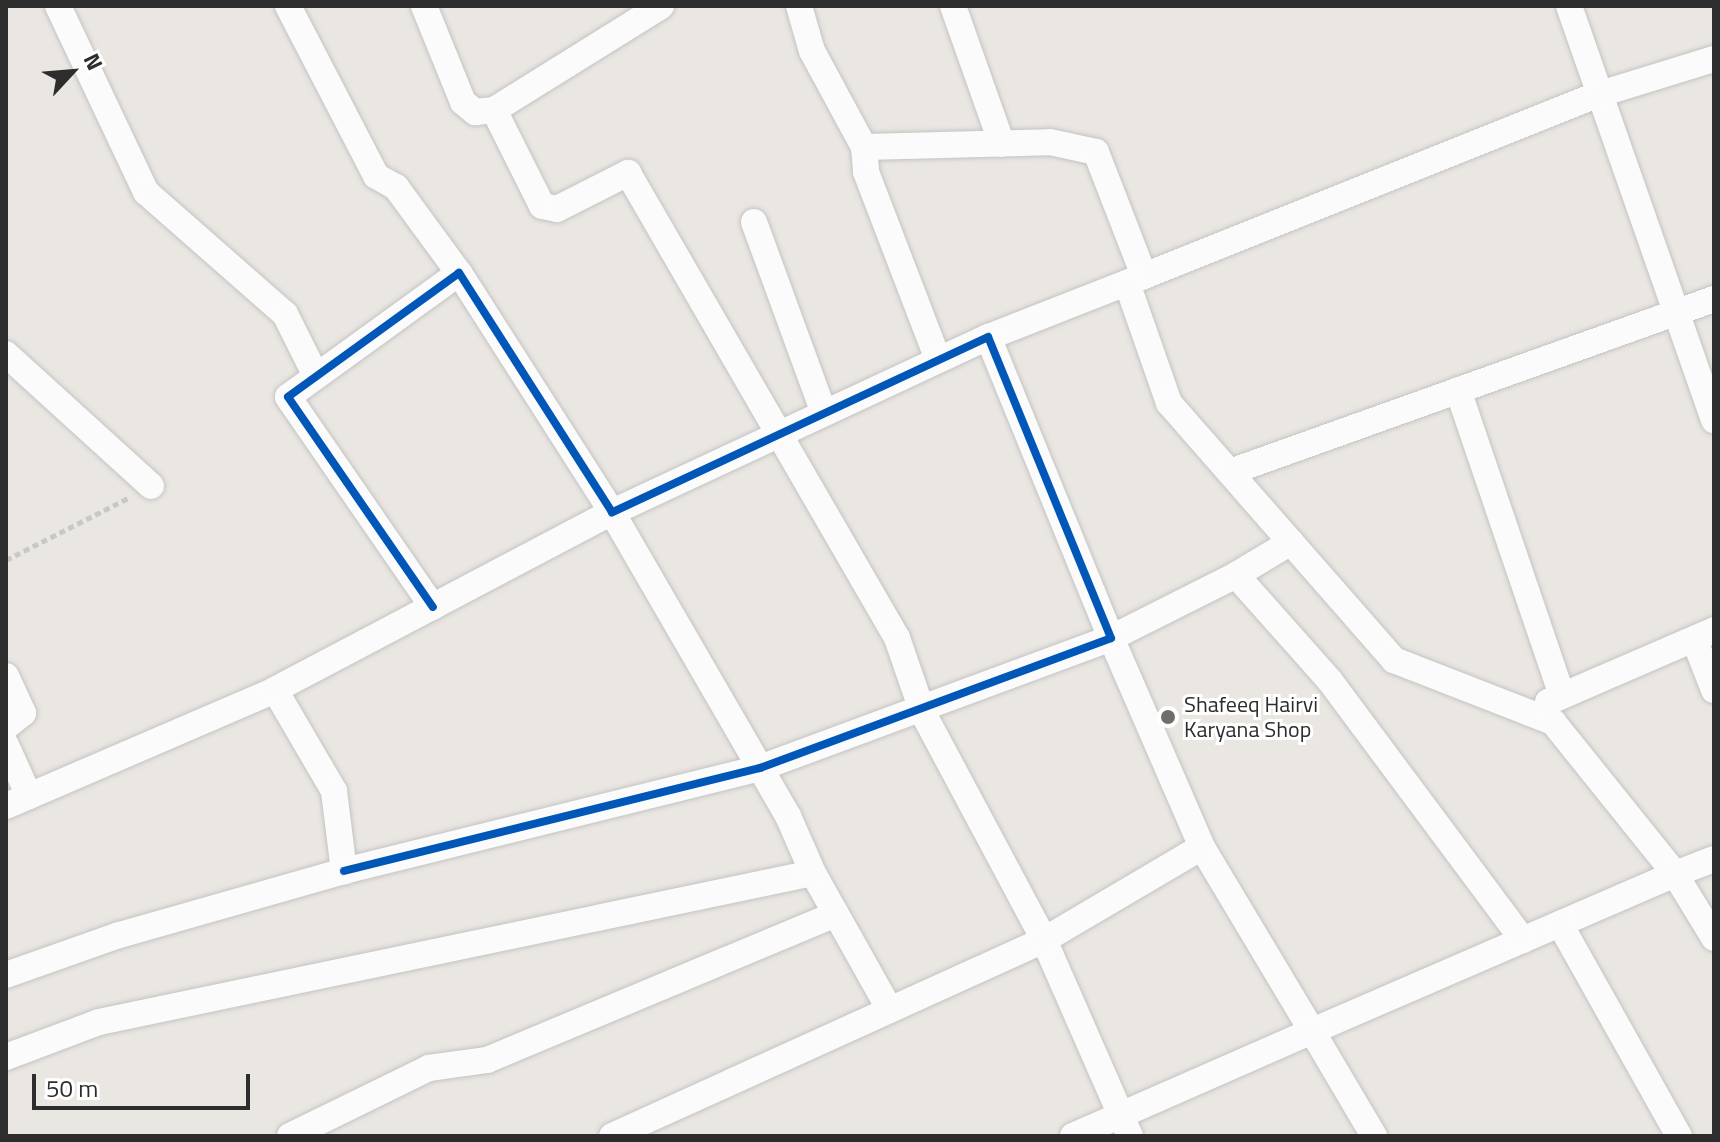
<!DOCTYPE html>
<style>
body{margin:0}
#map{position:relative;width:1720px;height:1142px;overflow:hidden;background:#eae7e2;font-family:"Titillium Web",sans-serif}
div>[style]{position:absolute}
.path>*{height:5px;margin-top:-2.5px;transform-origin:0;background:repeating-linear-gradient(90deg,#c8c8c8 0 6px,transparent 0 10px)}
.roads{filter:drop-shadow(0 0 2px #c4c3c3) drop-shadow(0 0 2px #c4c3c3)}
.minor>*{height:26px;margin:-13px;padding:0 13px;transform-origin:13px;border-radius:13px;background:#fcfbfb}
.cycleway>*{height:8px;margin:-4px;padding:0 4px;transform-origin:4px;border-radius:4px;background:#0057b8}
.dots>*{width:22px;height:22px;translate:-50% -50%;box-sizing:border-box;border:4px solid #fff;border-radius:50%}
span{translate:-50% -50%;white-space:nowrap;text-align:center;line-height:1.15;-webkit-text-stroke:6px #fff;paint-order:stroke}
.poi-label{font-size:22px;color:#2d2d2d}
.left{translate:0 -50%;text-align:left}
.frame{position:absolute;inset:0;border:8px solid #2d2d2d;pointer-events:none}
.north{position:absolute;left:32px;top:32px;width:80px;height:80px;-webkit-text-stroke:6px #fff;paint-order:stroke;rotate:64deg;font-size:22px;font-weight:700;line-height:32px;text-align:center;color:#2d2d2d}
.north::after{content:'';display:block;margin:auto;width:28px;height:36px;background:#2d2d2d;clip-path:polygon(50% 0,100% 100%,50% 72%,0 100%)}
.scale{position:absolute;left:32px;top:1074px;width:218px;height:36px;box-sizing:border-box;border:4px solid #2d2d2d;border-top:0;padding-left:10px;font-size:24px;line-height:28px;white-space:nowrap;color:#2d2d2d;-webkit-text-stroke:6px #fff;paint-order:stroke}
</style>
<div id="map">
<div class="path">
<i style="left:6px;top:560px;width:137px;rotate:-26.9deg"></i>
</div>
<div class="roads">
<div class="minor">
<i style="left:58px;top:6px;width:206px;rotate:64.7deg"></i>
<i style="left:146px;top:192px;width:185px;rotate:41.3deg"></i>
<i style="left:285px;top:314px;width:69px;rotate:63.4deg"></i>
<i style="left:288px;top:6px;width:191px;rotate:62.6deg"></i>
<i style="left:376px;top:176px;width:23px;rotate:29deg"></i>
<i style="left:396px;top:187px;width:107px;rotate:53.8deg"></i>
<i style="left:424px;top:6px;width:104px;rotate:67.9deg"></i>
<i style="left:463px;top:102px;width:16px;rotate:40deg"></i>
<i style="left:475px;top:112px;width:19px;rotate:-6deg"></i>
<i style="left:494px;top:110px;width:107px;rotate:63.4deg"></i>
<i style="left:542px;top:206px;width:15px;rotate:11deg"></i>
<i style="left:557px;top:209px;width:80px;rotate:-26.9deg"></i>
<i style="left:628px;top:173px;width:537px;rotate:59.95deg"></i>
<i style="left:897px;top:638px;width:79px;rotate:70.9deg"></i>
<i style="left:923px;top:713px;width:257px;rotate:61.9deg"></i>
<i style="left:1044px;top:940px;width:214px;rotate:66.3deg"></i>
<i style="left:799px;top:6px;width:47px;rotate:73.9deg"></i>
<i style="left:812px;top:51px;width:109px;rotate:61.6deg"></i>
<i style="left:864px;top:147px;width:25px;rotate:85deg"></i>
<i style="left:866px;top:172px;width:201px;rotate:69deg"></i>
<i style="left:953px;top:6px;width:146px;rotate:70.5deg"></i>
<i style="left:1569px;top:6px;width:439px;rotate:70.7deg"></i>
<i style="left:494px;top:110px;width:197px;rotate:-31.9deg"></i>
<i style="left:864px;top:147px;width:186px;rotate:-1.5deg"></i>
<i style="left:1050px;top:142px;width:47px;rotate:12.3deg"></i>
<i style="left:1096px;top:152px;width:133px;rotate:68.8deg"></i>
<i style="left:1144px;top:276px;width:168px;rotate:158.6deg"></i>
<i style="left:754px;top:222px;width:203px;rotate:69.9deg"></i>
<i style="left:1144px;top:276px;width:491px;rotate:-21.8deg"></i>
<i style="left:1600px;top:94px;width:119px;rotate:-17.1deg"></i>
<i style="left:1127px;top:283px;width:127px;rotate:70.7deg"></i>
<i style="left:1169px;top:403px;width:342px;rotate:48.8deg"></i>
<i style="left:1394px;top:660px;width:171px;rotate:21.3deg"></i>
<i style="left:1553px;top:722px;width:195px;rotate:51.2deg"></i>
<i style="left:1675px;top:874px;width:395px;rotate:156.6deg"></i>
<i style="left:1312px;top:1031px;width:214px;rotate:-120.9deg"></i>
<i style="left:1202px;top:847px;width:228px;rotate:-113.5deg"></i>
<i style="left:1111px;top:638px;width:140px;rotate:-26.7deg"></i>
<i style="left:1236px;top:575px;width:142px;rotate:48.4deg"></i>
<i style="left:1330px;top:681px;width:323px;rotate:53.3deg"></i>
<i style="left:6px;top:354px;width:196px;rotate:42.3deg"></i>
<i style="left:1458px;top:390px;width:323px;rotate:71.2deg"></i>
<i style="left:1230px;top:472px;width:514px;rotate:-19.67deg"></i>
<i style="left:1236px;top:575px;width:64px;rotate:-31deg"></i>
<i style="left:1694px;top:639px;width:55px;rotate:68.6deg"></i>
<i style="left:6px;top:676px;width:41px;rotate:65.3deg"></i>
<i style="left:23px;top:713px;width:22px;rotate:141deg"></i>
<i style="left:1548px;top:702px;width:181px;rotate:-23.4deg"></i>
<i style="left:6px;top:745px;width:56px;rotate:65.7deg"></i>
<i style="left:6px;top:806px;width:293px;rotate:-23.3deg"></i>
<i style="left:275px;top:690px;width:117px;rotate:59.7deg"></i>
<i style="left:334px;top:791px;width:81px;rotate:82.9deg"></i>
<i style="left:344px;top:871px;width:234px;rotate:164.1deg"></i>
<i style="left:119px;top:935px;width:120px;rotate:160.5deg"></i>
<i style="left:1714px;top:859px;width:42px;rotate:159deg"></i>
<i style="left:1675px;top:874px;width:75px;rotate:58.6deg"></i>
<i style="left:344px;top:871px;width:429px;rotate:-13.9deg"></i>
<i style="left:760px;top:768px;width:374px;rotate:-20.3deg"></i>
<i style="left:1111px;top:638px;width:325px;rotate:-112.2deg"></i>
<i style="left:988px;top:337px;width:415px;rotate:155deg"></i>
<i style="left:612px;top:512px;width:284px;rotate:-122.6deg"></i>
<i style="left:459px;top:273px;width:211px;rotate:144.1deg"></i>
<i style="left:288px;top:397px;width:255px;rotate:55.4deg"></i>
<i style="left:813px;top:873px;width:157px;rotate:60.7deg"></i>
<i style="left:1560px;top:924px;width:243px;rotate:60.7deg"></i>
<i style="left:6px;top:1057px;width:99px;rotate:-20.6deg"></i>
<i style="left:99px;top:1022px;width:729px;rotate:-11.79deg"></i>
<i style="left:813px;top:873px;width:62px;rotate:-113.7deg"></i>
<i style="left:788px;top:816px;width:351px;rotate:-120.1deg"></i>
<i style="left:612px;top:512px;width:381px;rotate:152.2deg"></i>
<i style="left:290px;top:1136px;width:155px;rotate:-26.1deg"></i>
<i style="left:429px;top:1068px;width:59px;rotate:-7.9deg"></i>
<i style="left:487px;top:1060px;width:378px;rotate:-22.7deg"></i>
<i style="left:612px;top:1136px;width:474px;rotate:-24.4deg"></i>
<i style="left:1044px;top:940px;width:183px;rotate:-30.5deg"></i>
<i style="left:1073px;top:1136px;width:261px;rotate:-23.7deg"></i>
<i style="left:1312px;top:1031px;width:122px;rotate:59.4deg"></i>
</div>
</div>
<div class="cycleway">
<i style="left:344px;top:871px;width:429px;rotate:-13.9deg"></i>
<i style="left:760px;top:768px;width:374px;rotate:-20.3deg"></i>
<i style="left:1111px;top:638px;width:325px;rotate:-112.2deg"></i>
<i style="left:988px;top:337px;width:415px;rotate:155deg"></i>
<i style="left:612px;top:512px;width:284px;rotate:-122.6deg"></i>
<i style="left:459px;top:273px;width:211px;rotate:144.1deg"></i>
<i style="left:288px;top:397px;width:255px;rotate:55.4deg"></i>
</div>
<div class="dots">
<i style="left:1168px;top:717px;background:#6f6e6c"></i>
</div>
<div class="poi-label">
<span class="left" style="left:1184px;top:717px">Shafeeq Hairvi<br>Karyana Shop</span>
</div>
<div class="frame"></div>
<div class="north">N</div>
<div class="scale">50 m</div>
</div>
